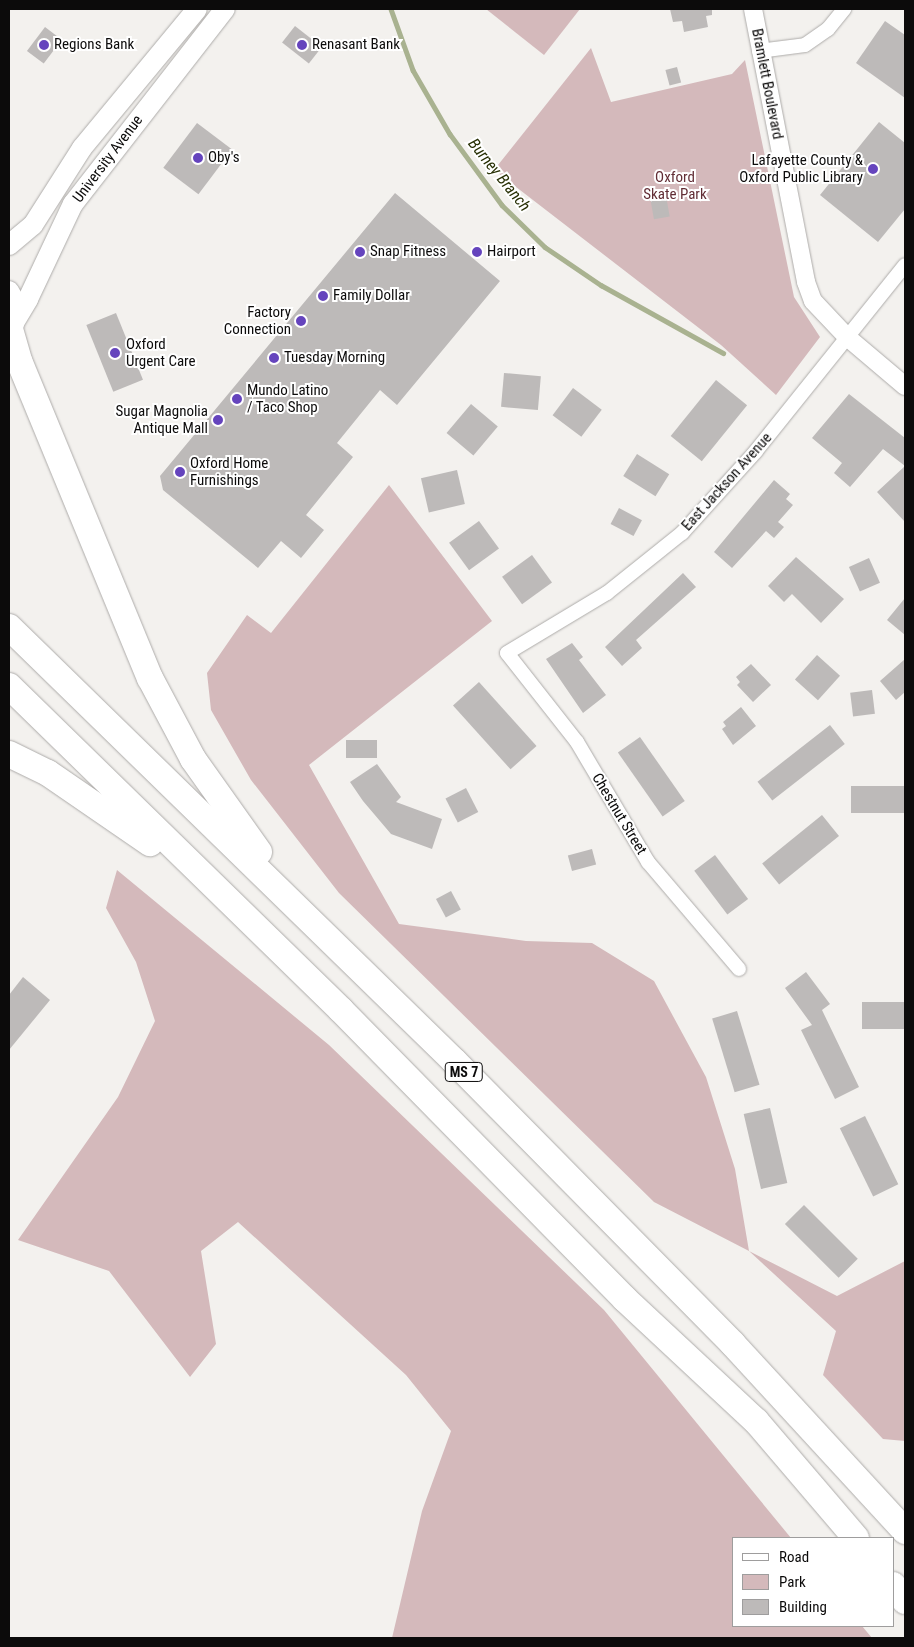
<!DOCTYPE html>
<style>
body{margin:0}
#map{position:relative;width:914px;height:1647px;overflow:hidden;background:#f3f1ee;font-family:"Roboto Condensed",sans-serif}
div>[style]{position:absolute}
.green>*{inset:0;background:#d4b9bb}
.stream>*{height:4.5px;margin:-2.25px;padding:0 2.25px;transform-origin:2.25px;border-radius:2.25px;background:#a9b290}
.building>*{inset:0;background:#bdbab9;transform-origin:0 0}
.roads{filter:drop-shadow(0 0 1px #adaba9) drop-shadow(0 0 1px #adaba9)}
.minor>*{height:14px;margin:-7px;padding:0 7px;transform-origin:7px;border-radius:7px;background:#fff}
.tertiary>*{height:18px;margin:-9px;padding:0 9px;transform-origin:9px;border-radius:9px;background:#fff}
.secondary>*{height:20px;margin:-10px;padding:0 10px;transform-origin:10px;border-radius:10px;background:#fff}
.motorway>*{height:26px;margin:-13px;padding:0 13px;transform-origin:13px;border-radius:13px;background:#fff}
.dots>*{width:14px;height:14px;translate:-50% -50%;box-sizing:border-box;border:2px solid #fff;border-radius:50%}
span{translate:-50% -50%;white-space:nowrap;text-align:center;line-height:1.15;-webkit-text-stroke:4px #fff;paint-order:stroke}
.shield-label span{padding:1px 4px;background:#fff;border:1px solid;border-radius:4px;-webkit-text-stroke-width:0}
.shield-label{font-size:14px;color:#0c0b0b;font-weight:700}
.poi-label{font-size:15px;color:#0c0b0b}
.left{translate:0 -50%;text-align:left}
.right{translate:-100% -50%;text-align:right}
.street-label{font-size:15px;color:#0c0b0b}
.park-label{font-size:15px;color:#622d35}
.water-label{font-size:16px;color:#283005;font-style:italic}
.frame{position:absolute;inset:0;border:10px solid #0c0b0b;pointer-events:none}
.legend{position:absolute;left:732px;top:1537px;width:162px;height:90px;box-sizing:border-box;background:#fff;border:1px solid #9e9d9d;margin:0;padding:6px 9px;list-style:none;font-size:15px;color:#0c0b0b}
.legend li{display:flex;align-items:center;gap:10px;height:25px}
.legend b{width:25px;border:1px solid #9e9d9d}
</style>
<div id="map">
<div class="green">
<i style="clip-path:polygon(486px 9px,580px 9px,544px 55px)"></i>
<i style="clip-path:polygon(591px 48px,611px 102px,732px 74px,745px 60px,794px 297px,820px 337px,776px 395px,721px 345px,494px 170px)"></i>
<i style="clip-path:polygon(389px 485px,492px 621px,309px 765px,399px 924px,526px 941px,592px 943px,654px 981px,706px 1077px,735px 1169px,749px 1251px,837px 1296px,905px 1261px,905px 1441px,883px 1439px,823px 1375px,836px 1331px,749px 1251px,654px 1202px,339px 893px,251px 780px,211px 710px,207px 673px,247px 615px,271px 633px)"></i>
<i style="clip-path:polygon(117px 870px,329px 1045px,604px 1310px,791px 1538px,733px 1538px,733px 1626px,862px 1626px,872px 1638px,392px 1638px,422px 1511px,451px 1431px,406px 1375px,238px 1222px,201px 1251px,216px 1344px,190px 1377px,109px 1271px,18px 1240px,118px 1097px,155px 1021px,136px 962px,106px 908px)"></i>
</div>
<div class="stream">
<i style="left:391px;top:9px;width:65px;rotate:70.2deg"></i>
<i style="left:413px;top:70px;width:74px;rotate:60deg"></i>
<i style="left:450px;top:134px;width:88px;rotate:53.8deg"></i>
<i style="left:502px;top:205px;width:60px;rotate:44.3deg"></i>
<i style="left:545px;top:247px;width:68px;rotate:34.2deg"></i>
<i style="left:601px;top:285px;width:140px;rotate:29.1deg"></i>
</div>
<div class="building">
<i style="clip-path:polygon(670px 9px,712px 9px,712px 15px,706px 16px,708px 27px,684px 32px,682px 21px,673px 22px)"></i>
<i style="clip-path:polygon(885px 21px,905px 35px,905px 98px,856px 63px)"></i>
<i style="left:295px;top:26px;width:34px;height:21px;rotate:38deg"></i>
<i style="left:45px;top:27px;width:21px;height:30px;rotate:37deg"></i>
<i style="left:677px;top:67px;width:16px;height:12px;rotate:75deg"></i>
<i style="clip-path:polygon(879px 122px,905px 143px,905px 209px,878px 242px,820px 195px)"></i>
<i style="left:197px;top:123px;width:44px;height:56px;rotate:37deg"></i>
<i style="left:665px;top:190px;width:27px;height:16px;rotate:80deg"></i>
<i style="clip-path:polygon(395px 193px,500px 281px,397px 405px,380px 390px,337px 443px,353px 457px,306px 515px,324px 530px,301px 558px,281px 541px,258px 568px,163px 490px,160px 476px)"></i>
<i style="left:116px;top:313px;width:72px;height:32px;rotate:68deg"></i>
<i style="left:504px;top:373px;width:37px;height:34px;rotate:5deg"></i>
<i style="left:716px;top:380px;width:40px;height:72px;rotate:39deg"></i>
<i style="left:573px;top:388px;width:36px;height:34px;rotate:37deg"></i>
<i style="clip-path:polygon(849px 394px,905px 438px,905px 522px,877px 492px,905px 466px,883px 449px,850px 487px,834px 473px,842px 463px,812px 438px)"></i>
<i style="left:471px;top:404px;width:35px;height:38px;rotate:40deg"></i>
<i style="left:637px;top:454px;width:38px;height:26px;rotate:32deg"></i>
<i style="left:457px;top:470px;width:35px;height:37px;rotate:77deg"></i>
<i style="clip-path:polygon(774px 480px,790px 494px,786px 499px,793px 505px,778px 522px,784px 527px,774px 538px,766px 531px,732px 568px,714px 552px)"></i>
<i style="left:619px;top:508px;width:26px;height:18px;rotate:28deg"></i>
<i style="left:479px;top:521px;width:34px;height:37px;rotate:54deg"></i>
<i style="left:532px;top:555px;width:34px;height:37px;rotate:54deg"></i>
<i style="clip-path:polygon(796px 557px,844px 599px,821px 623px,792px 594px,784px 602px,768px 586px)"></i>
<i style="left:869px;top:558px;width:27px;height:22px;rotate:66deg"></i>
<i style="clip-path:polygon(683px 573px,696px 587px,636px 640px,642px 648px,622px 666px,605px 647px)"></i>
<i style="clip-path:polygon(905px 598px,905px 635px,887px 620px)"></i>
<i style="clip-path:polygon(572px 643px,583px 657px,579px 660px,606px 695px,583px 713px,546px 659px)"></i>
<i style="left:817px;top:655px;width:31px;height:33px;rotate:42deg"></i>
<i style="clip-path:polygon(905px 659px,905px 692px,896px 700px,880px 681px)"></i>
<i style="clip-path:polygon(751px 664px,771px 685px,753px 702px,737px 685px,740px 682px,736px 677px)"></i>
<i style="left:479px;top:682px;width:86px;height:35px;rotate:48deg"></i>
<i style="left:872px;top:690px;width:24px;height:22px;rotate:83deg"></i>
<i style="clip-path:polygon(741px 707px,756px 726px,733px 745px,722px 729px,726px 726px,723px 722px)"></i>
<i style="left:830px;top:725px;width:24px;height:92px;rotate:52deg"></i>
<i style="left:640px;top:737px;width:78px;height:27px;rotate:55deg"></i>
<i style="left:346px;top:740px;width:31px;height:18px"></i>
<i style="clip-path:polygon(377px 764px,401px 797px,396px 802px,442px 819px,432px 849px,391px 834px,363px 801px,350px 782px)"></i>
<i style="left:905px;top:786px;width:27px;height:54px;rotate:90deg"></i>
<i style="left:466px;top:788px;width:27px;height:23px;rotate:63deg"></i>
<i style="left:822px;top:815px;width:27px;height:77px;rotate:51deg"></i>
<i style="left:592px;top:849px;width:16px;height:25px;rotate:75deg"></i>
<i style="left:715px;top:855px;width:55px;height:26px;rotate:53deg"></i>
<i style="left:451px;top:891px;width:21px;height:17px;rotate:62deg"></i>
<i style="clip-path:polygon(806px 972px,830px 1004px,822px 1010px,859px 1087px,835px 1099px,801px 1030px,812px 1025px,785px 988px)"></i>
<i style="clip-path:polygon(23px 977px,50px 1000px,9px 1050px,9px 995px)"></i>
<i style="left:905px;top:1002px;width:27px;height:43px;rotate:90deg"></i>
<i style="left:737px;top:1011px;width:77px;height:26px;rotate:73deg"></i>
<i style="left:770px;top:1108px;width:77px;height:27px;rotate:77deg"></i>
<i style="left:865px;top:1116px;width:76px;height:28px;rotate:64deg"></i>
<i style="left:804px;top:1205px;width:76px;height:27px;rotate:45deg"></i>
</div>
<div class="roads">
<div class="minor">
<i style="left:759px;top:51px;width:46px;rotate:-7.4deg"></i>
<i style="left:805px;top:45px;width:28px;rotate:-35deg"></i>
<i style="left:828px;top:29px;width:26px;rotate:-51deg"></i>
<i style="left:739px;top:969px;width:140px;rotate:-130.4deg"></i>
<i style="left:648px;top:862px;width:139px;rotate:-120.6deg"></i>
<i style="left:577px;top:742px;width:113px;rotate:-128.2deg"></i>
<i style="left:507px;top:653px;width:117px;rotate:-31deg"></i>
<i style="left:607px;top:593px;width:96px;rotate:-38.7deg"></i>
<i style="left:682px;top:533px;width:110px;rotate:-47.9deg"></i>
<i style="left:756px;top:451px;width:238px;rotate:-51.3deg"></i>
</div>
<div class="tertiary">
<i style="left:753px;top:9px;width:278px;rotate:79deg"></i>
<i style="left:806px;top:282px;width:20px;rotate:70deg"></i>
<i style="left:813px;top:301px;width:50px;rotate:46.6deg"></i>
<i style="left:847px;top:337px;width:76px;rotate:40.2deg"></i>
</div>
<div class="secondary">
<i style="left:9px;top:245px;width:31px;rotate:-40deg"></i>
<i style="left:33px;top:225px;width:91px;rotate:-57.5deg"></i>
<i style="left:82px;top:148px;width:180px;rotate:-50.4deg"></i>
<i style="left:9px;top:291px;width:10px;rotate:61deg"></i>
<i style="left:14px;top:300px;width:24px;rotate:90deg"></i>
<i style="left:9px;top:331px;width:37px;rotate:-59deg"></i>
<i style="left:28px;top:299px;width:105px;rotate:-64.7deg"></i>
<i style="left:73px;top:204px;width:247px;rotate:-52.1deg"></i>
</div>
<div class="motorway">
<i style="left:10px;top:329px;width:35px;rotate:74deg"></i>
<i style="left:20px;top:363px;width:341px;rotate:67.6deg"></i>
<i style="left:150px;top:678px;width:92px;rotate:62deg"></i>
<i style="left:193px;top:759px;width:114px;rotate:54.6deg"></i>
<i style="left:9px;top:627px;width:622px;rotate:44.28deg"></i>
<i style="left:454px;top:1061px;width:397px;rotate:45.4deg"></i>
<i style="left:733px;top:1344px;width:254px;rotate:47.4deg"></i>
<i style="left:9px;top:686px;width:464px;rotate:44.3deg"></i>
<i style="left:341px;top:1010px;width:405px;rotate:45.5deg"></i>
<i style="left:625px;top:1299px;width:179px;rotate:43deg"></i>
<i style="left:756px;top:1421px;width:154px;rotate:49.5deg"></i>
<i style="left:9px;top:754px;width:43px;rotate:26deg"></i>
<i style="left:48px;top:773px;width:124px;rotate:34.5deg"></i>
<i style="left:893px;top:1585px;width:20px;rotate:53deg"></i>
</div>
</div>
<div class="dots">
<i style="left:44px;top:45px;background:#6544bd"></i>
<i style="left:302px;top:45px;background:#6544bd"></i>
<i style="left:198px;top:158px;background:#6544bd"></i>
<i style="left:873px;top:169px;background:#6544bd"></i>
<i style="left:360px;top:252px;background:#6544bd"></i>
<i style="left:477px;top:252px;background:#6544bd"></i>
<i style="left:323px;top:296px;background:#6544bd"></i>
<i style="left:301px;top:321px;background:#6544bd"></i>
<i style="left:115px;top:353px;background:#6544bd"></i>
<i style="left:274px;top:358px;background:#6544bd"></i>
<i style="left:237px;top:399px;background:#6544bd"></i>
<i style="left:218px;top:420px;background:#6544bd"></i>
<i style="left:180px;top:472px;background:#6544bd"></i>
</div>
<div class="shield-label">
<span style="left:464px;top:1072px">MS 7</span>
</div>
<div class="poi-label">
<span class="left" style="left:54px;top:45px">Regions Bank</span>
<span class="left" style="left:312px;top:45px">Renasant Bank</span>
<span class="left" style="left:208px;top:158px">Oby's</span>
<span class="right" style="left:863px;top:169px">Lafayette County &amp;<br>Oxford Public Library</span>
<span class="left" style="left:370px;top:252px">Snap Fitness</span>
<span class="left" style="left:487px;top:252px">Hairport</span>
<span class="left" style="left:333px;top:296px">Family Dollar</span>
<span class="right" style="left:291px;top:321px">Factory<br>Connection</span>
<span class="left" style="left:126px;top:353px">Oxford<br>Urgent Care</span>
<span class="left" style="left:284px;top:358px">Tuesday Morning</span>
<span class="left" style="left:247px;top:399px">Mundo Latino<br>/ Taco Shop</span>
<span class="right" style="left:208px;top:420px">Sugar Magnolia<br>Antique Mall</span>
<span class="left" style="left:190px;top:472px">Oxford Home<br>Furnishings</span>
</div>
<div class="street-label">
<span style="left:767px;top:84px;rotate:79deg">Bramlett Boulevard</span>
<span style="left:108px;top:159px;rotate:-53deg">University Avenue</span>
<span style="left:727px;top:482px;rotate:-48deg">East Jackson Avenue</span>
<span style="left:619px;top:814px;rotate:59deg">Chestnut Street</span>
</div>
<div class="park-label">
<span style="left:675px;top:186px">Oxford<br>Skate Park</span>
</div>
<div class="water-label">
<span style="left:499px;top:175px;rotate:51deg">Burney Branch</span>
</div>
<div class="frame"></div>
<ul class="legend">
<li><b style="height:6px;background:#fff"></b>Road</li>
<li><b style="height:14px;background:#d4b9bb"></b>Park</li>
<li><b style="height:14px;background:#bdbab9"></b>Building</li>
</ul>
</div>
